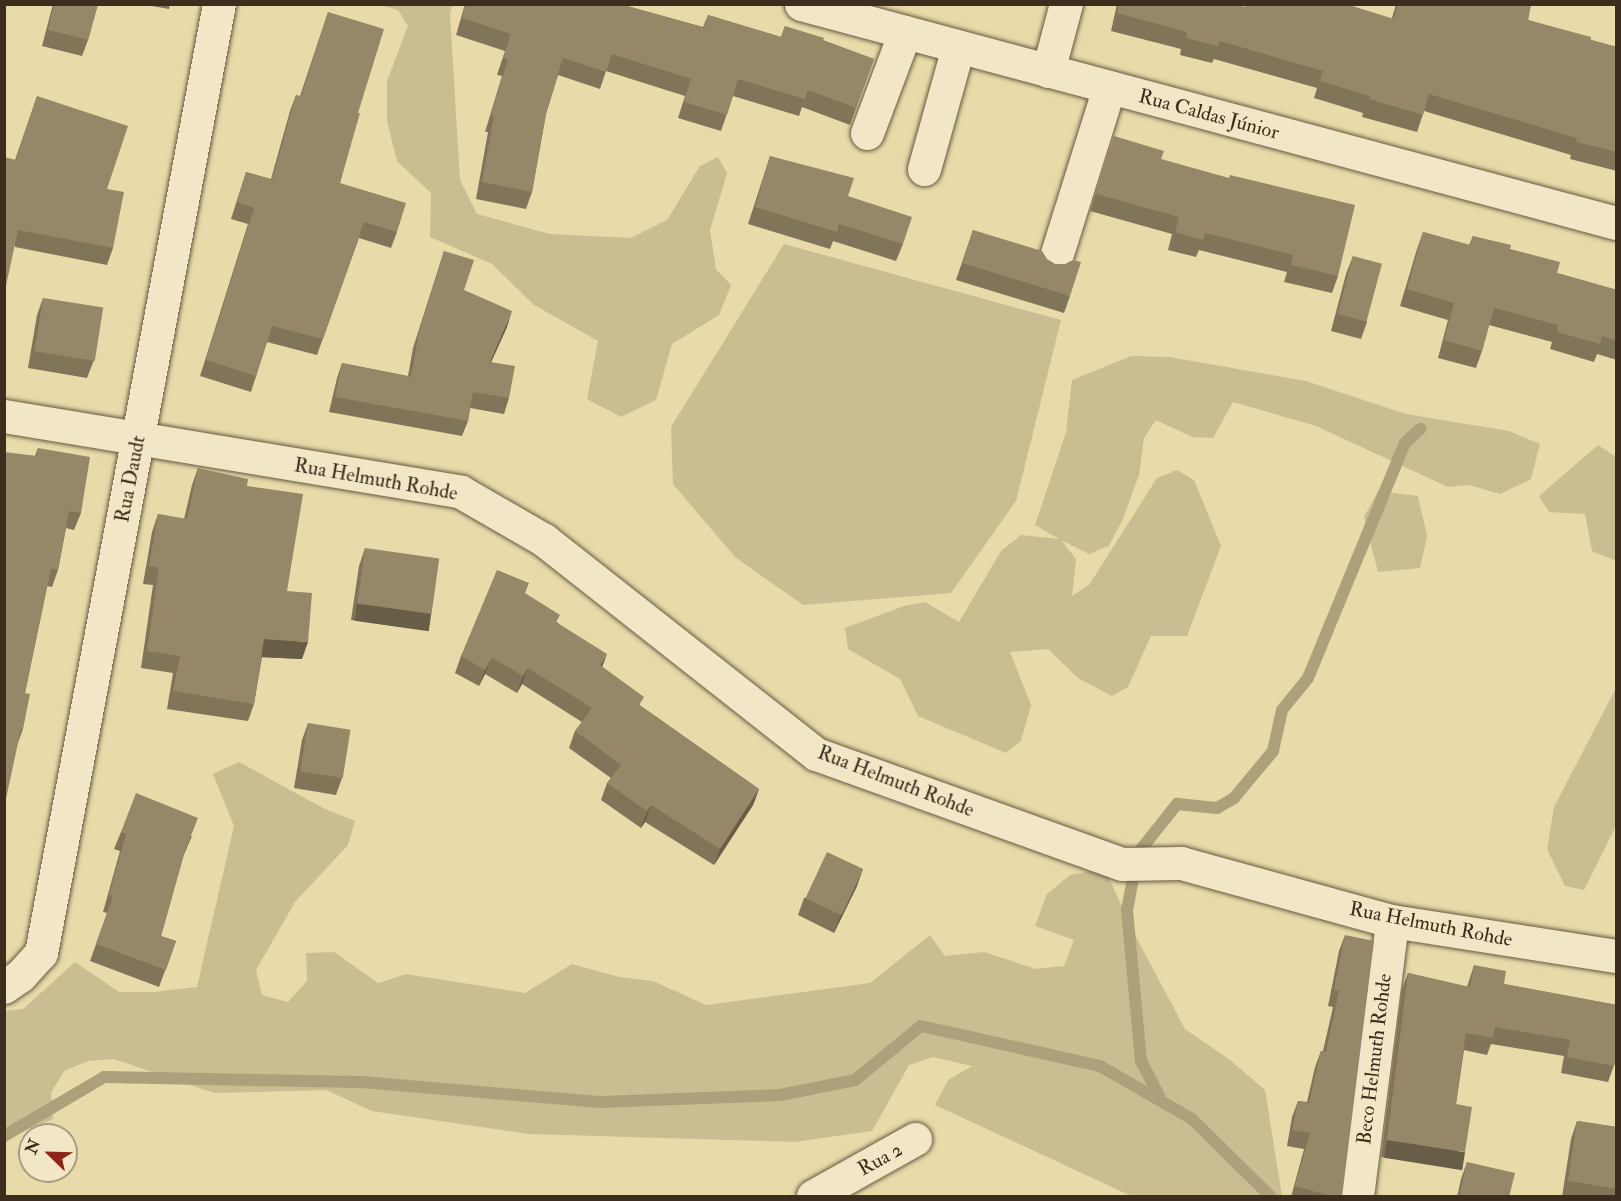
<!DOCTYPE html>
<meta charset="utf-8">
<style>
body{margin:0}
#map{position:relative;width:1621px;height:1201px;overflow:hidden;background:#e9daa9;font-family:"IM FELL Double Pica",serif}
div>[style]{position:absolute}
.green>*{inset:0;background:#cbbd92}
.stream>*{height:12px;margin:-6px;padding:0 6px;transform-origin:6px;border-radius:6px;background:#aea07a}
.roads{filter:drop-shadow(0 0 2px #665942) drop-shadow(0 0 2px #665942)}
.minor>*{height:33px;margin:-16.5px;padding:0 16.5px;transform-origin:16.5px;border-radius:16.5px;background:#f1e7c7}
.wall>*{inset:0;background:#807459}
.shaded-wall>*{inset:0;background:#685e48;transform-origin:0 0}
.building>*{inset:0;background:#958767;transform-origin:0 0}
span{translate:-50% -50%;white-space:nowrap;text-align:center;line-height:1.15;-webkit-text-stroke:4.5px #f1e7c7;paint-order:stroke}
.street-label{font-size:20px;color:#3b2e1f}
.frame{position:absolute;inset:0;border:6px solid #3b2e1f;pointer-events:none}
.north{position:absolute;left:18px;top:1123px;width:60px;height:60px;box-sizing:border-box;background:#f1e7c7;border:2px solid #a89d84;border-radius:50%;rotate:293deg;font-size:16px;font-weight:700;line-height:24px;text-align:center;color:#3b2e1f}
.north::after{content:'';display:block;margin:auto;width:21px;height:27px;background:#8f2418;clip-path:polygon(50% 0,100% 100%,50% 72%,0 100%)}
</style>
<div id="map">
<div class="green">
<i style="clip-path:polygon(380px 5px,452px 5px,450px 14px,460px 180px,477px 214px,550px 234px,631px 238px,667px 220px,700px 166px,718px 157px,727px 173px,710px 230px,716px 269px,731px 285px,719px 315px,672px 344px,656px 400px,621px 417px,587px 399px,598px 341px,534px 305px,492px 264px,430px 237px,431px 193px,397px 161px,387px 121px,387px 81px,408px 26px,398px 10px)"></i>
<i style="clip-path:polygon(784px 244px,1061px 320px,1016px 501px,951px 593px,803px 605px,735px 557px,673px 484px,671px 427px)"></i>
<i style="clip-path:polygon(1131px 356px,1169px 357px,1306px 381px,1406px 414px,1509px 431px,1540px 444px,1531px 479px,1500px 494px,1469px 485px,1448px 487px,1316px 426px,1233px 402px,1213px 438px,1192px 437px,1156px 420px,1144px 438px,1139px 475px,1123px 519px,1109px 546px,1089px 554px,1061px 540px,1076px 559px,1072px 596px,1089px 585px,1157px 478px,1177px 470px,1194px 480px,1221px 546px,1187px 636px,1151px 636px,1128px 687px,1112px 696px,1078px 678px,1048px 649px,1010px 652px,1031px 705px,1021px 741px,1006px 753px,918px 716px,900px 679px,848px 649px,845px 628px,904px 606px,925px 602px,959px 622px,1001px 551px,1021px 535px,1059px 539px,1035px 525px,1066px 432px,1072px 380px)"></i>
<i style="clip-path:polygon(1598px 445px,1616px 457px,1616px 561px,1592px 551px,1585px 514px,1549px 512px,1539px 496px)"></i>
<i style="clip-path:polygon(1378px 491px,1418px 496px,1427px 536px,1420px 568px,1378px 572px,1364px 517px)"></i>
<i style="clip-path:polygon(1616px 688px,1616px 826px,1584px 890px,1565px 886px,1547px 849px,1554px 807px)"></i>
<i style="clip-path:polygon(239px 762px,323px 808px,355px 821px,348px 845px,295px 902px,256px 970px,262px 995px,288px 1002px,307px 981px,306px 953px,334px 952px,378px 983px,406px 974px,525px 993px,572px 964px,619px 977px,653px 981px,706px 1005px,870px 983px,930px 935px,945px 956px,984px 952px,1036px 969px,1064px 966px,1074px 940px,1035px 926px,1047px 894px,1070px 875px,1105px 869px,1135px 935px,1185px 1029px,1230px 1060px,1265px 1090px,1282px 1196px,1131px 1196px,935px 1105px,948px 1080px,972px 1066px,933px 1057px,909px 1065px,872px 1131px,794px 1142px,529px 1134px,372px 1111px,326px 1090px,214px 1093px,114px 1059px,88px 1061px,64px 1071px,51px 1093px,53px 1119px,5px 1139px,5px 1011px,23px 1009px,75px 962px,119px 992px,154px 992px,197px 987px,234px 826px,213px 774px)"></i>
</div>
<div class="stream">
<i style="left:1159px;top:1096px;width:39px;rotate:-117deg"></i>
<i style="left:1141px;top:1061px;width:152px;rotate:-95.3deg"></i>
<i style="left:1127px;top:910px;width:58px;rotate:-79.1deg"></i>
<i style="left:1138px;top:853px;width:63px;rotate:-51.5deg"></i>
<i style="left:1177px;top:804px;width:40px;rotate:5.7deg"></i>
<i style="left:1217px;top:808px;width:20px;rotate:-30deg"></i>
<i style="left:1234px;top:798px;width:61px;rotate:-50.3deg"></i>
<i style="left:1273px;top:751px;width:42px;rotate:-77.6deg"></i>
<i style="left:1282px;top:710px;width:41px;rotate:-50.9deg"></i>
<i style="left:1308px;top:678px;width:254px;rotate:-67.6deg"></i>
<i style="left:1405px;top:443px;width:21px;rotate:-43deg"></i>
<i style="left:4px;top:1136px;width:116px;rotate:-30.5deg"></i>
<i style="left:104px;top:1077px;width:257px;rotate:1.1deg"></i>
<i style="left:361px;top:1082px;width:240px;rotate:4.8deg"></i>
<i style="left:600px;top:1102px;width:180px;rotate:-2.2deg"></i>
<i style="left:780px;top:1095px;width:76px;rotate:-11.3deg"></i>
<i style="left:855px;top:1080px;width:85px;rotate:-39.3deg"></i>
<i style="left:921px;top:1026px;width:183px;rotate:12.6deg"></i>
<i style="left:1100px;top:1066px;width:106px;rotate:29.9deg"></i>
<i style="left:1192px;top:1119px;width:110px;rotate:44.6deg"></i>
</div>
<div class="roads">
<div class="minor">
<i style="left:801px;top:4px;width:844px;rotate:15.04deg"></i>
<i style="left:1048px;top:71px;width:69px;rotate:-75deg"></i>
<i style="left:867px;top:133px;width:108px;rotate:-69.4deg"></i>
<i style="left:924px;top:169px;width:127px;rotate:-74.4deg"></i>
<i style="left:1054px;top:263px;width:184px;rotate:-72.6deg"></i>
<i style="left:4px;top:416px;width:463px;rotate:9.4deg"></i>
<i style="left:461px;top:492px;width:96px;rotate:30deg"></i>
<i style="left:544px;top:540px;width:346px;rotate:38.2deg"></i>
<i style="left:816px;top:754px;width:325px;rotate:19.8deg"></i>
<i style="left:1122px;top:864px;width:59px;rotate:-1deg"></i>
<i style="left:1181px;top:863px;width:219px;rotate:15.4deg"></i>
<i style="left:1392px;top:921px;width:227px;rotate:8.9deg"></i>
<i style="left:4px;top:987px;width:19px;rotate:-35deg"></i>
<i style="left:20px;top:976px;width:31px;rotate:-48deg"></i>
<i style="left:41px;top:953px;width:966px;rotate:-79.38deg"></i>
<i style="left:813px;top:1196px;width:117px;rotate:-29.2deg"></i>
<i style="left:1357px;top:1196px;width:277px;rotate:-82.7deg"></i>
</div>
</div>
<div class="wall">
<i style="clip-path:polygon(53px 4px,98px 4px,88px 40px,82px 56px,42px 46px)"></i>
<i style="clip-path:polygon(140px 4px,170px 4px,169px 9px)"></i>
<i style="clip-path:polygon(465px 4px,620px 4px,703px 27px,708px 15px,781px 37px,785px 26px,874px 59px,850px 125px,802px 107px,799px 116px,733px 96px,721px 131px,678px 118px,685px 96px,606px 71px,600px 89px,558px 75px,546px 114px,532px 192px,526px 209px,476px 199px,488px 132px,485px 132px,502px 76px,497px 75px,505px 51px,456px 35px)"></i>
<i style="clip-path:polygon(1117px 4px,1232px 4px,1244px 7px,1392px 18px,1396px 4px,1531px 4px,1528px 20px,1591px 40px,1617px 47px,1617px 171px,1570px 159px,1571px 155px,1424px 111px,1417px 132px,1362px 117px,1363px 113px,1314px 98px,1317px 88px,1214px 59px,1212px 63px,1180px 55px,1181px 49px,1111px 31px)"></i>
<i style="clip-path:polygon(328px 12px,358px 113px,340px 183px,397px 232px,391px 248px,359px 238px,317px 355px,267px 342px,251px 392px,200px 376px,248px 224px,231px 219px,246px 172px,271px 179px,290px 111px,296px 95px,300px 96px)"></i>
<i style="clip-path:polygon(37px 96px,107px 189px,113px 248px,107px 265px,15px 247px,15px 160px)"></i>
<i style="clip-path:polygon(1114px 136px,1161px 159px,1338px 276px,1332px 293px,1284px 282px,1287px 272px,1199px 250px,1196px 257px,1168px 250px,1172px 234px,1090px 211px)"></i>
<i style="clip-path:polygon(770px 156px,848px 196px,903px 244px,896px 261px,833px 241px,830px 249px,748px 224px)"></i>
<i style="clip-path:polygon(973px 230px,1070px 296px,1064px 313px,956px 280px)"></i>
<i style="clip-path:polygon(1423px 232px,1469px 245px,1473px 236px,1510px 249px,1557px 273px,1617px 290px,1617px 360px,1597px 354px,1594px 362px,1550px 349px,1552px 342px,1489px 325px,1482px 351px,1476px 368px,1438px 358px,1448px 320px,1400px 306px,1417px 249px)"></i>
<i style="clip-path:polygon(444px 251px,464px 290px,507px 327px,491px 362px,509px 398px,504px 414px,470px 408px,468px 421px,462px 436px,329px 412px,337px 378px,342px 363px,408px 376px,413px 348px)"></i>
<i style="clip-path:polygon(1353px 256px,1367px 322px,1361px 339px,1331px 331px,1346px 274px)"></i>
<i style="clip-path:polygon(43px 298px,94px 360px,87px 378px,28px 368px,37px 315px)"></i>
<i style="clip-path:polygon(38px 448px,81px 513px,74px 530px,66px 528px,58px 570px,52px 587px,47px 586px,25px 693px,23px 729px,18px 743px,35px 456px)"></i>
<i style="clip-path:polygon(198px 468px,247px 486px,287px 591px,302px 659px,262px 657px,254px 704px,248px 721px,167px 709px,173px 673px,141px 668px,153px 585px,143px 584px,152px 532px,158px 514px,184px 519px,192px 485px)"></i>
<i style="clip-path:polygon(365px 548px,431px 613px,425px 630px,351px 620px,359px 566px)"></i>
<i style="clip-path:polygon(525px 594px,557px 622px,641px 706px,759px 789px,753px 805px,714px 865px,645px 822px,641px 828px,601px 800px,607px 783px,611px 778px,569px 748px,575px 731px,582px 722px,522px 684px,517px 693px,485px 674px,479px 686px,455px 673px,461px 656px)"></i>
<i style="clip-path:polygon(308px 723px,342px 778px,336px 795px,294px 788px,302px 740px)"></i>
<i style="clip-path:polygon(121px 832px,192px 836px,183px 857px,161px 936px,176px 941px,159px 987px,90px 961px,107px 913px,103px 912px,120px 851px,114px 849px)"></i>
<i style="clip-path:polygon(857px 886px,834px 933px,798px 915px,804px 898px)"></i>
<i style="clip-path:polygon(1345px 935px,1342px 1197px,1291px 1197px,1304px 1149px,1287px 1146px,1292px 1117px,1298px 1101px,1307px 1102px,1315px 1067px,1321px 1051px,1323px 1051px,1333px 1007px,1328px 1006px,1339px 951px)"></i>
<i style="clip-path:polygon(1474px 965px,1504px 984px,1617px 1005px,1617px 1057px,1608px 1082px,1561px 1073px,1564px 1056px,1491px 1044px,1487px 1055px,1464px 1050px,1456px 1104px,1459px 1168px,1381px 1157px,1402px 989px,1408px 973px,1467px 987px)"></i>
<i style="clip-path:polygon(1577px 1121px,1617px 1127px,1617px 1197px,1562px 1197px,1571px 1139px)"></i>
<i style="clip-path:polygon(1467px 1162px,1509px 1197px,1457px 1197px,1461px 1179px)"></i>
</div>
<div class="shaded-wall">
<i style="clip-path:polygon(512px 311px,507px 327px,484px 378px,490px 362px)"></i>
<i style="left:357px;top:603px;width:75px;height:18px;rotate:8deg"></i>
<i style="clip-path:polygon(264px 639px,308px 642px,302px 659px,258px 657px)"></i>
<i style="clip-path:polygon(607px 654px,601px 670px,600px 665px)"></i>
<i style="clip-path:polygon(492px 658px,485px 674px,479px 686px,485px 670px)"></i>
<i style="clip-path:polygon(528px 668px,522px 684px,517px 693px,523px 676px)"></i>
<i style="clip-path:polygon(759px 789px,753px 805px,714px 865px,720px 849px)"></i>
<i style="clip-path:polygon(651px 805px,645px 822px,641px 828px,647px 811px)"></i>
<i style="clip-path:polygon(863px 869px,857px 886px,834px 933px,840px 916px)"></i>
<i style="left:1387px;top:1140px;width:79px;height:18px;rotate:9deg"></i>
</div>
<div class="building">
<i style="clip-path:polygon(54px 4px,98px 4px,88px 40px,48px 30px)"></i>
<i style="clip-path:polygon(466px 4px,620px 4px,704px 28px,708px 15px,781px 37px,785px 26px,824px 38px,823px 41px,874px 59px,856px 108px,808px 90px,805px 99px,738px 79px,727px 115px,684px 102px,691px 79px,612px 54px,606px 72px,563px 58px,546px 114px,532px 192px,482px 182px,494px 116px,491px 115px,508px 59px,503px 58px,511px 34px,462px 18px)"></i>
<i style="clip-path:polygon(1119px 4px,1232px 4px,1244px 7px,1245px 4px,1346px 4px,1394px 19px,1398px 4px,1531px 4px,1528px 20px,1591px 37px,1591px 40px,1617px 47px,1617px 152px,1576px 142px,1577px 138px,1429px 94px,1423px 115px,1369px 99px,1370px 96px,1320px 81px,1323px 71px,1220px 41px,1218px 46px,1186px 38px,1187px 32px,1117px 13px)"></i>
<i style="clip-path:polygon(328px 12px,384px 29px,358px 113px,360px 113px,340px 183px,406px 203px,397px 232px,364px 222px,323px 339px,272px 326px,256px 376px,206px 360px,254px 208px,237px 202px,246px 172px,272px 180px,296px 95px,301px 97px)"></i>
<i style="clip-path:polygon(37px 96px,128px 126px,107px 189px,124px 192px,113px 248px,18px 230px,4px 295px,4px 157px,16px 160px)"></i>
<i style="clip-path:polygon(1114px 136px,1164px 151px,1161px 159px,1229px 178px,1230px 175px,1355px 205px,1338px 276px,1291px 265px,1293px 255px,1205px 233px,1203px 240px,1175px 232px,1179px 217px,1096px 194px)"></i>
<i style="clip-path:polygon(770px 156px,854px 178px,848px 196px,912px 217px,903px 244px,839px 224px,837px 232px,755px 207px)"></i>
<i style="clip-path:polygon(973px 230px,1042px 251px,1047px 259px,1055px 264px,1065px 264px,1073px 260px,1081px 262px,1070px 296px,962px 263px)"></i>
<i style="clip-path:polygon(1423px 232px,1470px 245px,1473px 236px,1511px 245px,1510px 249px,1560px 262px,1557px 273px,1617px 290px,1617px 341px,1602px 336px,1600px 344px,1557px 332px,1558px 325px,1494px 308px,1482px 351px,1444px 340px,1454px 303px,1407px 289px)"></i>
<i style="clip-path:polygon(444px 251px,474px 260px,464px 290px,512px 311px,490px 362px,515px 366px,509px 398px,473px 392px,468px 421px,335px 397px,342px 363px,411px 377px,419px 332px)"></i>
<i style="left:1353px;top:256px;width:30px;height:60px;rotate:15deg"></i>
<i style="left:43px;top:298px;width:61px;height:54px;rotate:9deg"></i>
<i style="clip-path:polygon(38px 448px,90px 457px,81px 513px,69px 511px,58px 570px,51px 569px,25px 693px,30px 694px,23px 729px,21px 729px,4px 808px,4px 452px,37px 456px)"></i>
<i style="clip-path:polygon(198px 468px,248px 479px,247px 486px,303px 494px,287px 591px,312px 593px,308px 642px,264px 639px,254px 704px,173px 691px,180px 656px,147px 651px,159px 568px,149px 566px,158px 514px,187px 519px)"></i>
<i style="left:365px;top:548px;width:75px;height:56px;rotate:8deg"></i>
<i style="clip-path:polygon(497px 570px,529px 583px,525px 593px,560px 615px,556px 622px,607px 654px,600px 665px,644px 697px,639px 705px,759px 789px,720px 849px,651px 805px,647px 811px,607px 783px,621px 765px,575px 731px,592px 708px,528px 668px,523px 676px,492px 658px,485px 670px,461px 656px)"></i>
<i style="left:308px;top:723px;width:43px;height:49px;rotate:9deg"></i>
<i style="clip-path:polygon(136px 793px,198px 818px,185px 851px,161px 936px,176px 941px,166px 970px,96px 944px,113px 896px,109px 895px,126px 834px,121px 832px)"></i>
<i style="left:827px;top:852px;width:40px;height:51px;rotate:25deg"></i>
<i style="clip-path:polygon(1345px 935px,1374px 941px,1342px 1197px,1334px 1197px,1295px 1186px,1310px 1133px,1292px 1130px,1298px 1101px,1309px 1103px,1321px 1051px,1326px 1052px,1339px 991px,1334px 990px)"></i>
<i style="clip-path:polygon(1474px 965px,1506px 971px,1504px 984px,1617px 1005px,1617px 1054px,1614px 1066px,1567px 1057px,1570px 1040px,1495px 1027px,1493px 1038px,1466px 1033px,1456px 1104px,1472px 1107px,1465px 1152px,1387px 1140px,1408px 973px,1470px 987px)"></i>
<i style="clip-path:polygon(1577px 1121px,1617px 1127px,1617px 1189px,1568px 1181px)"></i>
<i style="clip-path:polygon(1467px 1162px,1515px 1173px,1509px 1197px,1459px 1197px)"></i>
</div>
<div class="street-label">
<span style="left:1209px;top:114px;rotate:15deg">Rua Caldas Júnior</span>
<span style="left:130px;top:479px;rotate:-79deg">Rua Daudt</span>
<span style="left:376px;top:479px;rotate:10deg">Rua Helmuth Rohde</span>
<span style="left:896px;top:781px;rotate:21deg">Rua Helmuth Rohde</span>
<span style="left:1431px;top:924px;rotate:11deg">Rua Helmuth Rohde</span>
<span style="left:1374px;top:1059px;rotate:-83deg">Beco Helmuth Rohde</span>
<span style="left:880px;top:1159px;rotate:-29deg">Rua 2</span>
</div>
<div class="frame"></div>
<div class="north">N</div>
</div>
